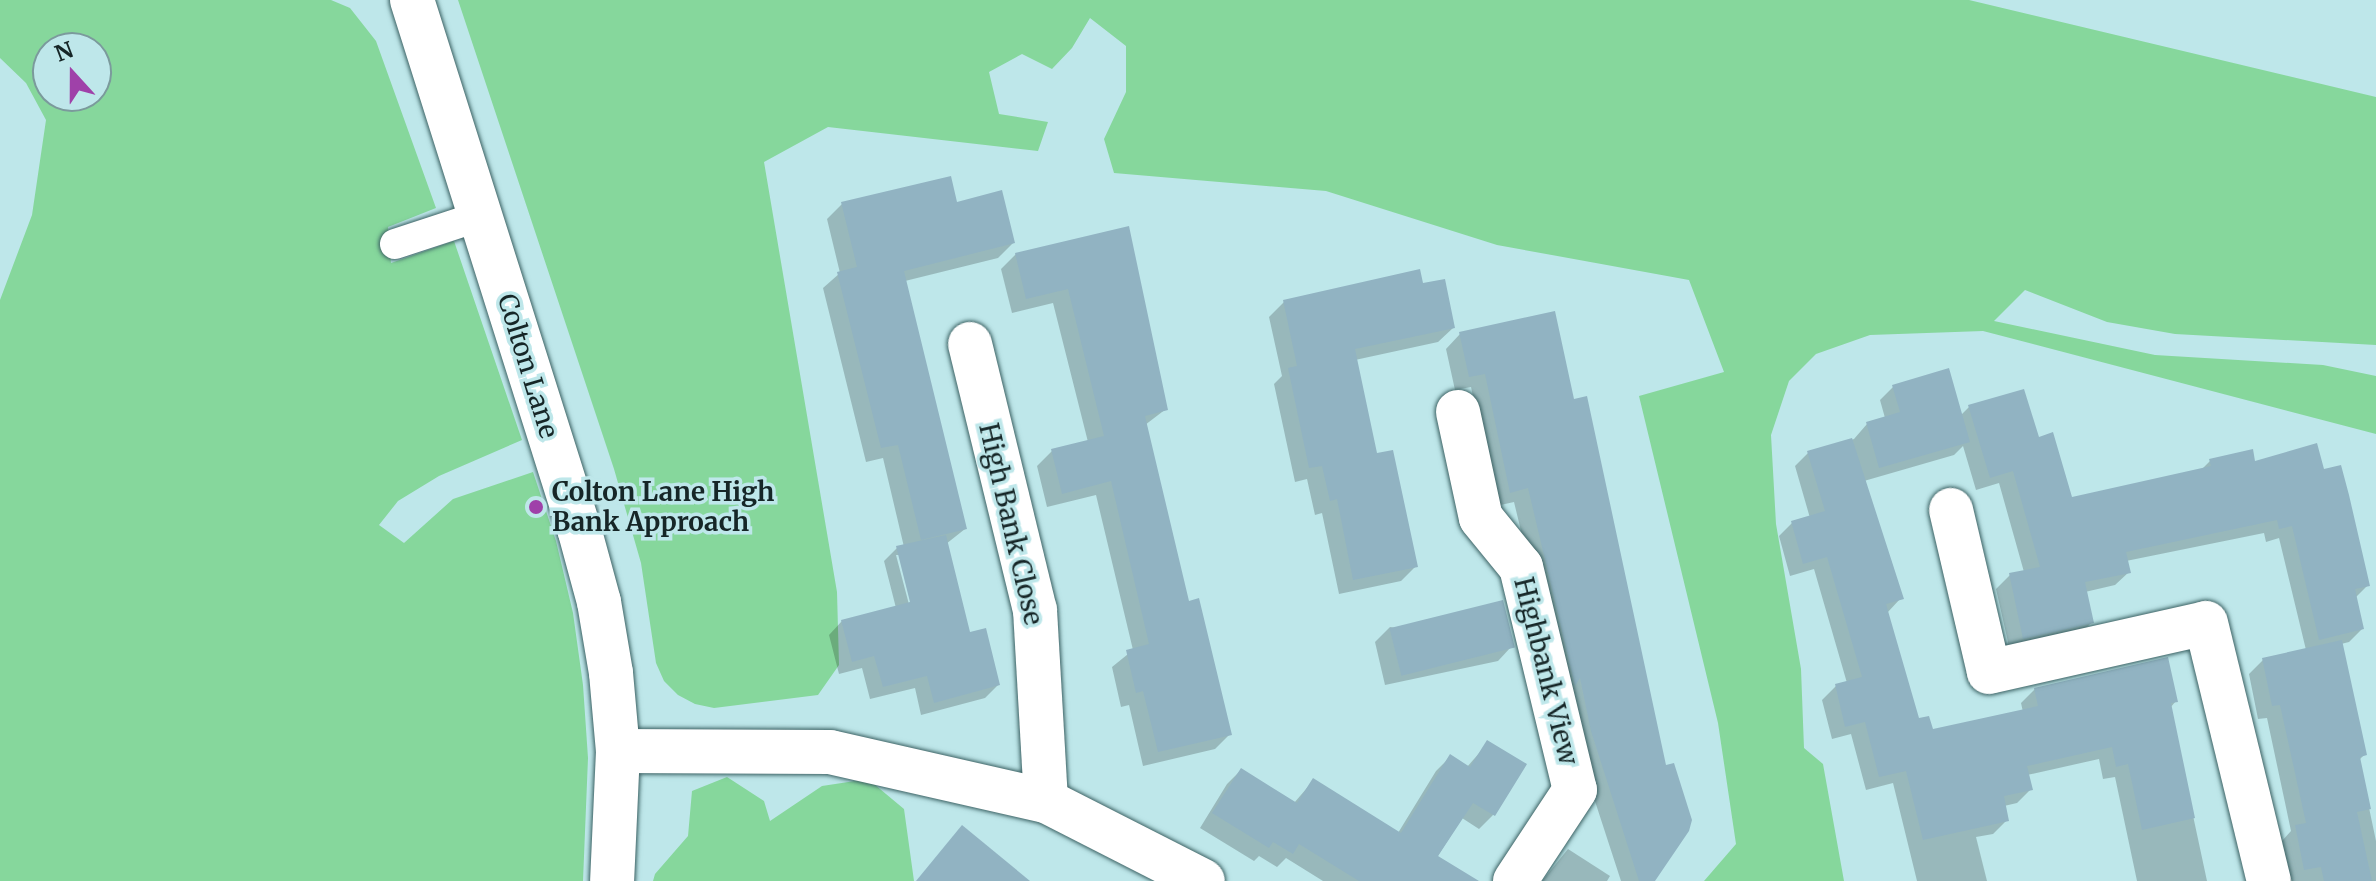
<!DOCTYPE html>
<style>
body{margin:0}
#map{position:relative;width:2376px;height:881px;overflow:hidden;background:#bee7ea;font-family:Merriweather,serif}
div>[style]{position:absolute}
.green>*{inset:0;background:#86d79c}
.shadow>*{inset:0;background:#0003}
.building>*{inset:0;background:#91b3c2;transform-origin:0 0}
.roads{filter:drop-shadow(0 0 2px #3c6264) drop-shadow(0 0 2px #3c6264)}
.lane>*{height:30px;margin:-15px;padding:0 15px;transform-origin:15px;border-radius:15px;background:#fff}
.street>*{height:44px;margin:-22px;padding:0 22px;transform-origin:22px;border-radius:22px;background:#fff}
.dots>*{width:22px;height:22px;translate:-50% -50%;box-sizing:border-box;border:4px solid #bee7ea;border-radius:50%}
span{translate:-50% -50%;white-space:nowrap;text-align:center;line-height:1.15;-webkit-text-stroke:7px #bee7ea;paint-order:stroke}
.street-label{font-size:26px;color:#162627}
.poi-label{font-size:26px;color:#162627;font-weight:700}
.left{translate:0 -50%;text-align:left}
.north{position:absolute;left:32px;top:32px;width:80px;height:80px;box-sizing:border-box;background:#bee7ea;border:2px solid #7b9a9c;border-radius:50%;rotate:339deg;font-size:22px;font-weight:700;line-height:32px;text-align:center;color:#162627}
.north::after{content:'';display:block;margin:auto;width:28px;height:36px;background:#9f41a9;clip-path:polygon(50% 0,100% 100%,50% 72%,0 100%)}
</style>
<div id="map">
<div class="green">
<i style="clip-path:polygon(evenodd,0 0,331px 0,350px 8px,376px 41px,436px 208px,388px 227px,391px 263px,454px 241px,522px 440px,439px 476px,398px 501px,379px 525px,404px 543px,453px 499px,533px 472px,556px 541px,573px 613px,583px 685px,588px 758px,583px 881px,0 881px,0 300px,32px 215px,46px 120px,26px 83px,0 58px,0 0,48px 48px,96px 48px,96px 96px,48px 96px,48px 48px)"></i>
<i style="clip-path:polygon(458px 0,1969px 0,2376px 97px,2376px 345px,2175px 334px,2107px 322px,2025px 290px,1994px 321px,2155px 355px,2323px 365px,2376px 376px,2376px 434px,1983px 331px,1870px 335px,1816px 354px,1789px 381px,1771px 435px,1776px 524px,1801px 669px,1804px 748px,1823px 764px,1844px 881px,1704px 881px,1736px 844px,1718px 723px,1639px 396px,1724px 372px,1689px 280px,1497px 245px,1326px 191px,1114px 173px,1104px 139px,1126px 92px,1126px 46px,1090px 18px,1072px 48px,1052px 69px,1022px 54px,989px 72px,999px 114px,1048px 122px,1038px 151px,828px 127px,764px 162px,837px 592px,839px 665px,818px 695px,714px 708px,695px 704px,678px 695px,664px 681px,656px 663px,641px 563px,614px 469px)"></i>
<i style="clip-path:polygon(727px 777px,764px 801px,770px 821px,822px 786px,868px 779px,904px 809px,914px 881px,653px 881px,655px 874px,688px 836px,692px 791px)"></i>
</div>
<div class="shadow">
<i style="clip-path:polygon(evenodd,950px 178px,956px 204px,1013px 243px,998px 258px,905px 281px,965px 529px,946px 544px,968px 634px,998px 685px,985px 698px,921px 715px,915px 688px,870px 699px,862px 668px,839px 674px,829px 635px,842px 621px,896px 608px,884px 561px,897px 548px,904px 547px,883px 458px,866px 462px,823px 288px,840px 273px,827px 219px,842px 204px,950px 178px,896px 555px,901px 555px,914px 611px,911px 612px,896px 555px)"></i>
<i style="clip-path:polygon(1127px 229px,1166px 409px,1145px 425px,1187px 603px,1230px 734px,1215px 749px,1143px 766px,1129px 705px,1121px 707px,1112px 667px,1133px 650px,1096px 495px,1047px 507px,1037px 466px,1052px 451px,1088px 442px,1053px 303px,1012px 313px,1001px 269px,1016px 254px)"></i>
<i style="clip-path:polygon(1421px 286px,1453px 328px,1438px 342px,1355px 360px,1376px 456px,1416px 566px,1401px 581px,1339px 594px,1322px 513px,1315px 515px,1307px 479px,1295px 482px,1274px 384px,1282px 376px,1269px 317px,1284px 302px)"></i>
<i style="clip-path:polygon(1553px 314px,1652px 881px,1621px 881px,1561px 697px,1514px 502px,1496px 506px,1471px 387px,1455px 390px,1446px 349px,1460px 334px)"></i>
<i style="clip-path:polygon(1893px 387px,1960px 416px,1969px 407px,2037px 440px,2070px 499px,2201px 470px,2210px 461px,2254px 463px,2368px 585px,2355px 598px,2362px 629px,2349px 642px,2341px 644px,2364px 755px,2359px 760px,2376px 841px,2376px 881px,2290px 881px,2282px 841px,2291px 831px,2267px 718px,2258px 719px,2249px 674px,2263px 660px,2306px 650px,2279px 538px,2266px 542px,2264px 533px,2126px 561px,2129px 572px,2115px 585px,2085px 592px,2092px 622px,2079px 635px,2010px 651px,1996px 589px,2010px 575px,2024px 572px,1999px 483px,1976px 490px,1963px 446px,1954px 455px,1864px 481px,1901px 598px,1887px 613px,1918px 721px,1931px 732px,2023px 712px,2021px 703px,2035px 689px,2176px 701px,2170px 708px,2207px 881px,2137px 881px,2115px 777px,2103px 779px,2099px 759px,2027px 775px,2031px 789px,2017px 803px,2004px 806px,2007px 820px,1993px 834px,1976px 837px,1987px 881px,1917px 881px,1893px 783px,1866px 790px,1851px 734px,1832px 739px,1822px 700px,1836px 686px,1847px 683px,1814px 569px,1790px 576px,1779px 536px,1792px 523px,1810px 518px,1795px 466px,1808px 453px,1854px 439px,1867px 424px,1885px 418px,1880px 400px)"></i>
<i style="clip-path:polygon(1390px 627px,1512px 646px,1498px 661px,1385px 685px,1375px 642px)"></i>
<i style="clip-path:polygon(1488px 743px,1493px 815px,1479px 829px,1462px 818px,1422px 881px,1323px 881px,1286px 858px,1277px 867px,1259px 856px,1254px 861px,1200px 828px,1227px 784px,1241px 770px,1294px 803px,1313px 781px,1398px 833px,1436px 771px,1450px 757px,1467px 767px)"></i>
<i style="clip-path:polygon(1568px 849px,1610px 876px,1607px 881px,1542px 881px)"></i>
</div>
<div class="building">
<i style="clip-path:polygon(951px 176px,957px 202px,1002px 190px,1015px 243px,904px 271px,967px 529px,921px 540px,898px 445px,881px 448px,837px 272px,857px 267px,841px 202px)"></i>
<i style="clip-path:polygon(1129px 226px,1168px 410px,1145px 416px,1189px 601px,1199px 598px,1232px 735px,1158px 752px,1143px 691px,1136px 693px,1126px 650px,1149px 644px,1111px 481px,1062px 494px,1051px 449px,1104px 436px,1068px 289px,1026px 299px,1015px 253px)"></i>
<i style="clip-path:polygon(1420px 269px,1423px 283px,1445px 279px,1455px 328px,1355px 349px,1377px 453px,1393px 450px,1418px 567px,1353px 580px,1337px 499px,1330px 501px,1322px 466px,1309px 468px,1288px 368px,1297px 366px,1283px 300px)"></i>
<i style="clip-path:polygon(1555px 311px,1574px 399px,1587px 396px,1666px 765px,1674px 763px,1692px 820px,1689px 831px,1655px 881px,1639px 881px,1591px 731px,1580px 678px,1575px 686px,1528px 488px,1510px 493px,1485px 374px,1469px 377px,1459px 332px)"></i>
<i style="clip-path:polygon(1949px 368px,1970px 442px,1879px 468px,1866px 422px,1900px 412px,1892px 385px)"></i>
<i style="clip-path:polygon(2024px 389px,2039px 437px,2053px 432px,2072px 497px,2211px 466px,2209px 459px,2253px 449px,2255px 461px,2317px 443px,2324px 469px,2341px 465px,2349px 495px,2370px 586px,2355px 589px,2364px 629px,2319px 640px,2292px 526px,2279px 529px,2277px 520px,2126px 552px,2131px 573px,2085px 582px,2094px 623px,2023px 639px,2009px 573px,2040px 567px,2013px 471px,1990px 478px,1968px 405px)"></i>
<i style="clip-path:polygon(1852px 438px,1904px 599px,1886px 604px,1919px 718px,1929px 716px,1933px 729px,2038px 706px,2034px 688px,2168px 657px,2178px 702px,2171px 703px,2195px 818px,2142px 830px,2128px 764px,2116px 767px,2112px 747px,2027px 766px,2033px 790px,2004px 796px,2009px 821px,1923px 840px,1906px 771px,1879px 777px,1865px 722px,1845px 727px,1835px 684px,1862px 677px,1827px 557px,1803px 564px,1791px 521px,1825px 511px,1807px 451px)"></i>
<i style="clip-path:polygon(946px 535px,970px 632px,986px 628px,1000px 685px,934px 703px,927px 676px,883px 687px,874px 656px,852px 662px,841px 620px,910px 602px,896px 546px)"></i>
<i style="left:1503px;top:600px;width:49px;height:117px;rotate:76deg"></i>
<i style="clip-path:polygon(2342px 640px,2367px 755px,2360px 757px,2371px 809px,2357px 812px,2372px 881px,2324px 881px,2321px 867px,2304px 870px,2295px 825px,2306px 823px,2280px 705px,2272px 706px,2262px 658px)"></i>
<i style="clip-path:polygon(1487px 740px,1527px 764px,1495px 816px,1473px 803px,1438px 856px,1479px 881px,1359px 881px,1299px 844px,1293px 854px,1273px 842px,1269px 848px,1212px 813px,1241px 768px,1297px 803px,1313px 778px,1401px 833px,1450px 754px,1470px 767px)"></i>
<i style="clip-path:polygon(962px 825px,1030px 881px,916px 881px)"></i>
</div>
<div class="roads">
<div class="lane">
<i style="left:395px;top:244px;width:89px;rotate:-18.2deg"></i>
</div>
<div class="street">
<i style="left:412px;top:0;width:558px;rotate:72.47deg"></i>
<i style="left:580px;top:532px;width:73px;rotate:74.8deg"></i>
<i style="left:599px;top:602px;width:72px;rotate:80.4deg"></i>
<i style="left:611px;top:673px;width:78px;rotate:84.9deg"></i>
<i style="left:618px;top:751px;width:130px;rotate:92.6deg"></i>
<i style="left:970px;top:344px;width:274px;rotate:76.3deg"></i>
<i style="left:1035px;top:610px;width:191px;rotate:86.7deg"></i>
<i style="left:1458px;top:412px;width:108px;rotate:77.8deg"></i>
<i style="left:1481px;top:518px;width:63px;rotate:50.8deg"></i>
<i style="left:1521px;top:567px;width:229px;rotate:76.4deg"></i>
<i style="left:1575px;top:790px;width:109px;rotate:123.4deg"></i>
<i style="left:1951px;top:510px;width:166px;rotate:76.8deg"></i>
<i style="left:1989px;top:672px;width:222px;rotate:-12.7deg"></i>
<i style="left:2206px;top:623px;width:266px;rotate:76.3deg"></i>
<i style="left:618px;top:751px;width:212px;rotate:0.3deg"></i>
<i style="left:830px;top:752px;width:221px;rotate:12.8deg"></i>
<i style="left:1046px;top:801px;width:176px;rotate:27deg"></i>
</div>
</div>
<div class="dots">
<i style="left:536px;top:507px;background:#9f41a9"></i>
</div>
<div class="street-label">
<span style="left:528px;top:366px;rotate:73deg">Colton Lane</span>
<span style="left:1011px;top:524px;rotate:77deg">High Bank Close</span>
<span style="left:1546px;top:671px;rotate:76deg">Highbank View</span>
</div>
<div class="poi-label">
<span class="left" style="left:552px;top:507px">Colton Lane High<br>Bank Approach</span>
</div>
<div class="north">N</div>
</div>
